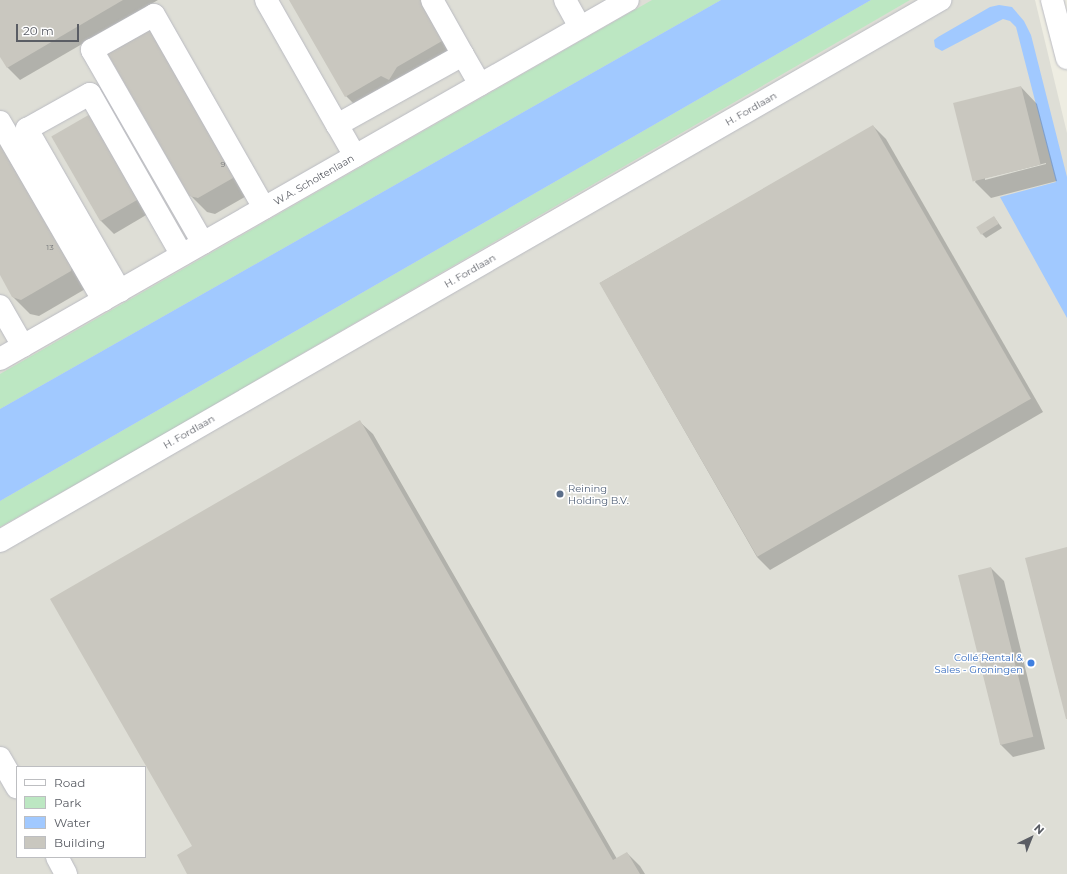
<!DOCTYPE html>
<meta charset="utf-8">
<style>
body{margin:0}
#map{position:relative;width:1067px;height:874px;overflow:hidden;background:#eeede2;font-family:Montserrat,sans-serif}
div>[style]{position:absolute}
.industrial>*{inset:0;background:#deded6}
.green>*{inset:0;background:#bce7c2}
.water>*{inset:0;background:#a1c9ff}
.shadow>*{inset:0;background:#0003}
.building>*{inset:0;background:#c9c7bf;transform-origin:0 0}
.roads{filter:drop-shadow(0 0 1px #babbc2) drop-shadow(0 0 1px #babbc2)}
.minor>*{height:22px;margin:-11px;padding:0 11px;transform-origin:11px;border-radius:11px;background:#fff}
.dots>*{width:11px;height:11px;translate:-50% -50%;box-sizing:border-box;border:2px solid #fff;border-radius:50%}
span{translate:-50% -50%;white-space:nowrap;text-align:center;line-height:1.15;-webkit-text-stroke:3px #fff;paint-order:stroke}
.number-label{font-size:8px;color:#76787b}
.number-label span{-webkit-text-stroke-width:0}
.street-label{font-size:10px;color:#5a5d64}
.service-label{font-size:10px;color:#4e5e75}
.left{translate:0 -50%;text-align:left}
.shop-label{font-size:10px;color:#366cbe}
.right{translate:-100% -50%;text-align:right}
.legend{position:absolute;left:16px;top:766px;width:130px;height:92px;box-sizing:border-box;background:#fff;border:1px solid #bdbec1;margin:0;padding:5px 7px;list-style:none;font-size:12px;color:#5a5d64}
.legend li{display:flex;align-items:center;gap:8px;height:20px}
.legend b{width:20px;border:1px solid #bdbec1}
.north{position:absolute;left:1011px;top:818px;width:40px;height:40px;-webkit-text-stroke:3px #fff;paint-order:stroke;rotate:43deg;font-size:11px;font-weight:700;line-height:16px;text-align:center;color:#5a5d64}
.north::after{content:'';display:block;margin:auto;width:14px;height:18px;background:#5a5d64;clip-path:polygon(50% 0,100% 100%,50% 72%,0 100%)}
.scale{position:absolute;left:16px;top:24px;width:63px;height:18px;box-sizing:border-box;border:2px solid #5a5d64;border-top:0;padding-left:5px;font-size:12px;line-height:14px;white-space:nowrap;color:#5a5d64;-webkit-text-stroke:3px #fff;paint-order:stroke}
</style>
<div id="map">
<div class="industrial">
<i style="clip-path:polygon(evenodd,0 0,1035px 0,1067px 133px,1067px 874px,0 874px,0 0,17px 767px,145px 767px,145px 857px,17px 857px,17px 767px)"></i>
</div>
<div class="green">
<i style="clip-path:polygon(652px 0,721px 0,0 409px,0 374px)"></i>
<i style="clip-path:polygon(871px 0,910px 0,133px 452px,0 527px,0 501px)"></i>
</div>
<div class="water">
<i style="clip-path:polygon(721px 0,871px 0,0 501px,0 409px)"></i>
<i style="clip-path:polygon(999px 5px,1012px 7px,1024px 21px,1031px 35px,1067px 177px,1067px 318px,1000px 197px,1056px 182px,1016px 27px,1010px 21px,1003px 19px,942px 51px,935px 47px,934px 40px,938px 37px,990px 7px)"></i>
</div>
<div class="shadow">
<i style="clip-path:polygon(0 0,158px 0,20px 80px,7px 67px,0 55px)"></i>
<i style="clip-path:polygon(291px 0,432px 0,461px 50px,359px 109px,346px 96px)"></i>
<i style="clip-path:polygon(154px 28px,250px 194px,215px 214px,207px 212px,190px 195px)"></i>
<i style="clip-path:polygon(evenodd,1021px 87px,1037px 104px,1057px 181px,991px 198px,975px 182px,1021px 87px,1046px 163px,1046px 164px,985px 180px,985px 178px,1046px 163px)"></i>
<i style="clip-path:polygon(873px 126px,886px 139px,1043px 412px,770px 570px,757px 557px,600px 283px)"></i>
<i style="clip-path:polygon(0 135px,87px 288px,39px 316px,30px 314px,13px 297px,0 273px)"></i>
<i style="clip-path:polygon(53px 137px,153px 211px,114px 234px,101px 221px)"></i>
<i style="clip-path:polygon(994px 217px,1002px 228px,986px 238px,982px 234px)"></i>
<i style="clip-path:polygon(360px 422px,373px 434px,617px 859px,627px 853px,640px 866px,645px 874px,189px 874px,194px 846px)"></i>
<i style="clip-path:polygon(991px 568px,1004px 581px,1045px 749px,1013px 757px,1000px 744px)"></i>
</div>
<div class="building">
<i style="clip-path:polygon(0 0,123px 0,7px 68px,0 57px)"></i>
<i style="clip-path:polygon(289px 0,428px 0,449px 37px,397px 67px,389px 80px,381px 76px,345px 97px)"></i>
<i style="clip-path:polygon(154px 26px,236px 169px,233px 178px,198px 198px,189px 196px,107px 53px)"></i>
<i style="left:1021px;top:86px;width:81px;height:70px;rotate:76deg"></i>
<i style="left:92px;top:113px;width:98px;height:47px;rotate:60deg"></i>
<i style="left:873px;top:125px;width:316px;height:316px;rotate:60deg"></i>
<i style="clip-path:polygon(0 136px,73px 262px,71px 271px,21px 300px,12px 297px,0 275px)"></i>
<i style="left:994px;top:216px;width:9px;height:21px;rotate:58deg"></i>
<i style="clip-path:polygon(360px 420px,613px 860px,627px 852px,640px 874px,187px 874px,177px 855px,192px 846px,50px 599px)"></i>
<i style="clip-path:polygon(1067px 547px,1067px 719px,1066px 719px,1025px 558px)"></i>
<i style="left:991px;top:567px;width:175px;height:34px;rotate:76deg"></i>
</div>
<div class="roads">
<div class="minor">
<i style="left:266px;top:0;width:144px;rotate:60.4deg"></i>
<i style="left:432px;top:0;width:63px;rotate:60.6deg"></i>
<i style="left:565px;top:0;width:31px;rotate:61deg"></i>
<i style="left:1052px;top:0;width:60px;rotate:75.5deg"></i>
<i style="left:0;top:122px;width:206px;rotate:59.9deg"></i>
<i style="left:355px;top:156px;width:36px;rotate:-120deg"></i>
<i style="left:337px;top:125px;width:144px;rotate:-29.1deg"></i>
<i style="left:463px;top:55px;width:34px;rotate:60deg"></i>
<i style="left:203px;top:243px;width:223px;rotate:-119.9deg"></i>
<i style="left:92px;top:50px;width:71px;rotate:-29.4deg"></i>
<i style="left:154px;top:15px;width:222px;rotate:60.3deg"></i>
<i style="left:120px;top:291px;width:187px;rotate:-119.9deg"></i>
<i style="left:27px;top:129px;width:72px;rotate:-29.1deg"></i>
<i style="left:90px;top:94px;width:185px;rotate:60.3deg"></i>
<i style="left:0;top:306px;width:46px;rotate:60.1deg"></i>
<i style="left:0;top:359px;width:723px;rotate:-29.75deg"></i>
<i style="left:0;top:541px;width:1085px;rotate:-29.92deg"></i>
<i style="left:0;top:758px;width:34px;rotate:60deg"></i>
<i style="left:57px;top:857px;width:19px;rotate:62deg"></i>
</div>
</div>
<div class="dots">
<i style="left:560px;top:494px;background:#5c6f8a"></i>
<i style="left:1031px;top:663px;background:#3f7fe0"></i>
</div>
<div class="number-label">
<span style="left:223px;top:165px">9</span>
<span style="left:50px;top:248px">13</span>
</div>
<div class="street-label">
<span style="left:751px;top:109px;rotate:-30deg">H. Fordlaan</span>
<span style="left:314px;top:180px;rotate:-30deg">W.A. Scholtenlaan</span>
<span style="left:470px;top:271px;rotate:-30deg">H. Fordlaan</span>
<span style="left:189px;top:432px;rotate:-30deg">H. Fordlaan</span>
</div>
<div class="service-label">
<span class="left" style="left:568px;top:494px">Reining<br>Holding B.V.</span>
</div>
<div class="shop-label">
<span class="right" style="left:1023px;top:663px">Collé Rental &amp;<br>Sales - Groningen</span>
</div>
<ul class="legend">
<li><b style="height:5px;background:#fff"></b>Road</li>
<li><b style="height:11px;background:#bce7c2"></b>Park</li>
<li><b style="height:11px;background:#a1c9ff"></b>Water</li>
<li><b style="height:11px;background:#c9c7bf"></b>Building</li>
</ul>
<div class="north">N</div>
<div class="scale">20 m</div>
</div>
